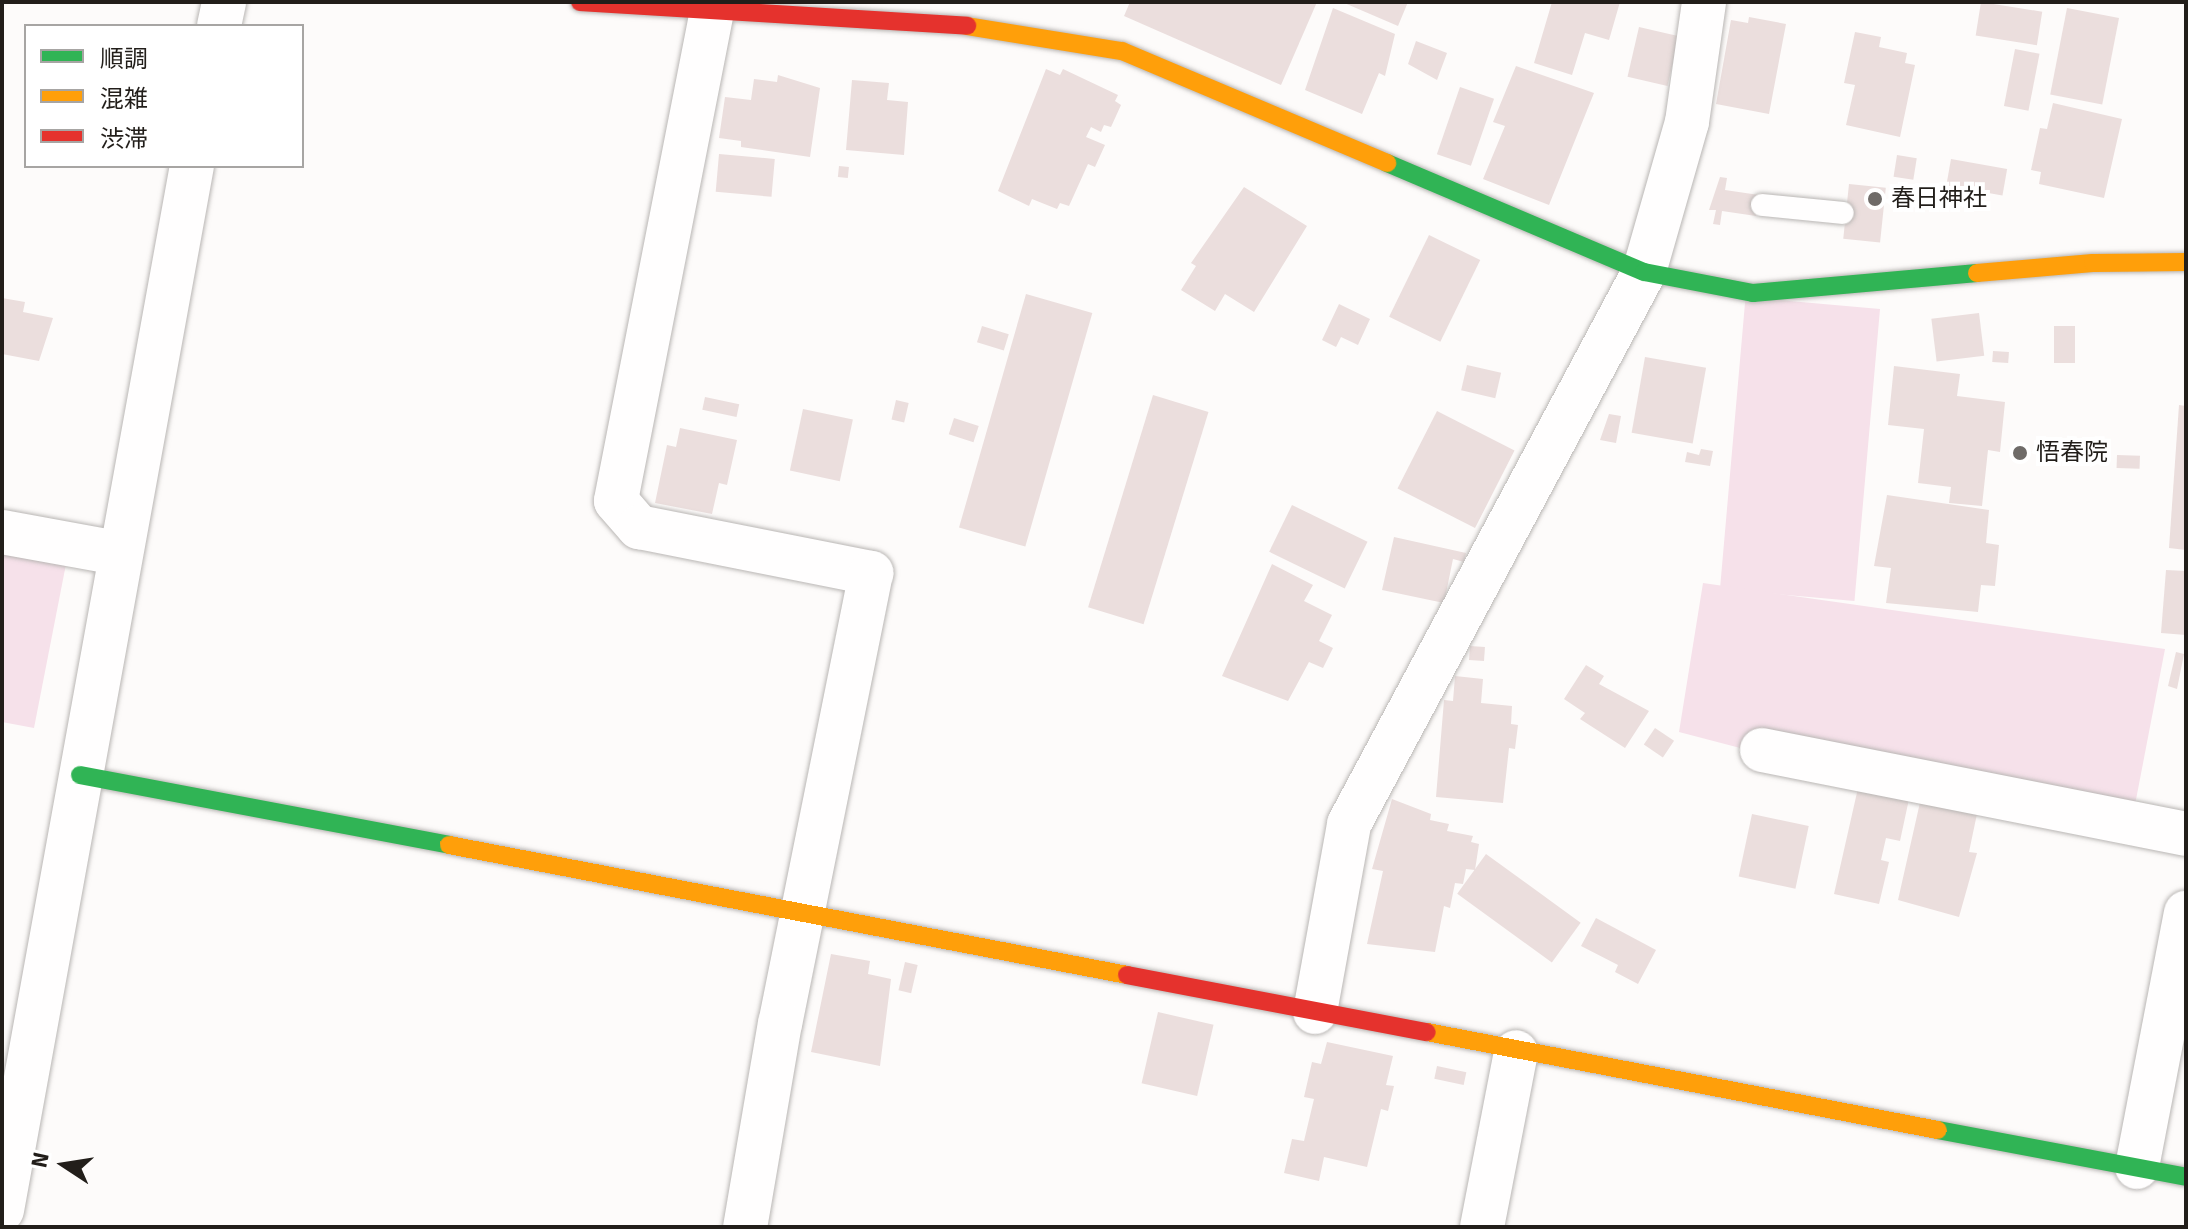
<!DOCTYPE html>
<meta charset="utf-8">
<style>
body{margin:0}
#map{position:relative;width:2188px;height:1229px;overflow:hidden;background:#fdfbfa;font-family:Signika,"Noto Sans JP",sans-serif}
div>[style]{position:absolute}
.green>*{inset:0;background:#f6e1ea;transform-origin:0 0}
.building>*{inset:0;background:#ebdedd;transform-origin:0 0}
.roads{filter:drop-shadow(0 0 2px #b9b6b4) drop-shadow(0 0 2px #b9b6b4)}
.lane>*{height:22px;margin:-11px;padding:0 11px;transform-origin:11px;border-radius:11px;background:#fffefe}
.street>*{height:44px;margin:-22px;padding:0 22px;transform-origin:22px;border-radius:22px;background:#fffefe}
.fast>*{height:18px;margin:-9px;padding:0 9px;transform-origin:9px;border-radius:9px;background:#30b455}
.slow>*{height:18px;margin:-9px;padding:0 9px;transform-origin:9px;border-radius:9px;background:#ff9f0a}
.jam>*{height:18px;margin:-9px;padding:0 9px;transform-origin:9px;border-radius:9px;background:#e5322d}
.dots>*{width:22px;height:22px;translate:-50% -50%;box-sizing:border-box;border:4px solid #fff;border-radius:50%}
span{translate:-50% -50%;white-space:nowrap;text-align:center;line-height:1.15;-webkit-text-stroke:8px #fff;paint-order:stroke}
.poi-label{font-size:24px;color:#221e1a}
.left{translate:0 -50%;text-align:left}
.frame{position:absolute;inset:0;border:4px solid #221e1a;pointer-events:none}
.legend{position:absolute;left:24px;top:24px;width:280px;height:144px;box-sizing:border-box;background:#fff;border:2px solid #a7a5a3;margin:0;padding:10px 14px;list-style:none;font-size:24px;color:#221e1a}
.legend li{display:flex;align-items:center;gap:16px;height:40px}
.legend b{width:40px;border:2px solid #a7a5a3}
.north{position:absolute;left:24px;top:1125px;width:80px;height:80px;-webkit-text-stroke:6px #fff;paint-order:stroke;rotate:282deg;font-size:22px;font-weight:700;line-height:32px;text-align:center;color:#221e1a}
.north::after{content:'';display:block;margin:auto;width:28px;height:36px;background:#221e1a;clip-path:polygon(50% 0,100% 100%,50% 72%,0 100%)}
</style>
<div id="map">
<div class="green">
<i style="left:1880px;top:309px;width:293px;height:135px;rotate:95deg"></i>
<i style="clip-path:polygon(2px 546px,67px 559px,34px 728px,2px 722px)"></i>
<i style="clip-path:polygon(1703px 583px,2165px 649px,2134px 810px,1744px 749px,1679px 732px)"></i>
</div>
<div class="building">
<i style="clip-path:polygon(1130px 2px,1317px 2px,1281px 85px,1124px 16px)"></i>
<i style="clip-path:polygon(1342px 2px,1408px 2px,1398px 26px)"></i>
<i style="clip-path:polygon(1552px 2px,1620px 2px,1609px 40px,1585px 33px,1572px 75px,1534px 63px)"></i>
<i style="left:1981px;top:2px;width:62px;height:34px;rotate:9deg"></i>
<i style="clip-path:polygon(1333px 8px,1395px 34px,1385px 76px,1379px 73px,1362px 114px,1305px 90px)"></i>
<i style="left:2067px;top:8px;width:53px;height:88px;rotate:11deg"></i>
<i style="clip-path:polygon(1749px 17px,1786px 24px,1769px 114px,1716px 104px,1731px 20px,1748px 23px)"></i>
<i style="left:1639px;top:27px;width:41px;height:51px;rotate:13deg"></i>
<i style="clip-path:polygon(1855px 32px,1881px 37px,1879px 47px,1907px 53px,1905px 63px,1915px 65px,1900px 137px,1846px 125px,1855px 85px,1844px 83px)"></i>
<i style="clip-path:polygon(1416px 41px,1447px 53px,1437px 80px,1408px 64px)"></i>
<i style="left:2015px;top:49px;width:25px;height:58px;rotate:11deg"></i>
<i style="clip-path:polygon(1516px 66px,1594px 93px,1549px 205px,1483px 179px,1505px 126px,1493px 122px)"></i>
<i style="clip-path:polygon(1046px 69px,1060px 75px,1063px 69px,1118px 95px,1115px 101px,1121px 105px,1111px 127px,1104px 125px,1101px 132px,1091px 127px,1086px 137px,1105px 145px,1095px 167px,1088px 164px,1069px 206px,1060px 203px,1057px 209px,1032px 199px,1029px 206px,998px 191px)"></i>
<i style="clip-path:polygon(778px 75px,820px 88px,810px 157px,741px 147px,741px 141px,719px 138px,725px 97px,751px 100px,754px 79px,777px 82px)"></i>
<i style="clip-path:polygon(852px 80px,889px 83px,887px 100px,908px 102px,904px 155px,846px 150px)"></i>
<i style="left:1460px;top:87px;width:36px;height:71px;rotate:19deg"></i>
<i style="clip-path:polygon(2053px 103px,2122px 119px,2104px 198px,2039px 184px,2041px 172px,2031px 170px,2040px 128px,2047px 129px)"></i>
<i style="left:719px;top:154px;width:56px;height:38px;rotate:5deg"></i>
<i style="left:1897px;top:155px;width:20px;height:22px;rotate:9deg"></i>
<i style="left:1951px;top:159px;width:57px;height:27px;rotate:10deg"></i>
<i style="left:839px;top:166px;width:10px;height:11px;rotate:6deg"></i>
<i style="clip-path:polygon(1720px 177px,1727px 178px,1725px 190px,1759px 195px,1756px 216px,1722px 211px,1720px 225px,1713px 224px,1716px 210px,1709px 210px)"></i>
<i style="left:1849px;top:184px;width:37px;height:55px;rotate:6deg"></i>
<i style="clip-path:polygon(1244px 187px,1307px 226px,1254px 312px,1225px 294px,1215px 311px,1181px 290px,1196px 266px,1191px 263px)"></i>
<i style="left:1429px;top:235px;width:57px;height:91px;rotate:26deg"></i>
<i style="left:1026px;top:294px;width:69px;height:243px;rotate:16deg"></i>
<i style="clip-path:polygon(2px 298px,25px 302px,23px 312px,53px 318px,39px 361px,2px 354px)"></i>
<i style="clip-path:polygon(1339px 304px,1370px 319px,1358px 345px,1341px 337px,1336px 347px,1322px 340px)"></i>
<i style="left:1979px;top:313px;width:43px;height:48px;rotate:83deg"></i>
<i style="left:982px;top:326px;width:28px;height:17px;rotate:17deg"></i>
<i style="left:2075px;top:326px;width:37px;height:21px;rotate:90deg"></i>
<i style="left:1993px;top:351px;width:16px;height:11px;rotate:4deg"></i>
<i style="left:1645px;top:357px;width:62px;height:77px;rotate:10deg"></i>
<i style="left:1467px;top:365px;width:35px;height:26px;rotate:13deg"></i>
<i style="clip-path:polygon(1894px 366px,1960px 374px,1957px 396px,2005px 402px,2000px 452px,1988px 450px,1982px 506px,1949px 503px,1951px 487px,1918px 483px,1924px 429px,1888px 425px)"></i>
<i style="left:1153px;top:395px;width:58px;height:222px;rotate:17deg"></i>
<i style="left:705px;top:397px;width:35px;height:13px;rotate:12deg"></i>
<i style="left:896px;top:400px;width:13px;height:20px;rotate:13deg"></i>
<i style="clip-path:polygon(2179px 405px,2186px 406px,2186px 550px,2169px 548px)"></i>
<i style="left:803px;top:409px;width:51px;height:63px;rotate:12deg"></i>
<i style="left:1437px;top:411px;width:87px;height:87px;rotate:27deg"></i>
<i style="clip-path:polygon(1609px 414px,1621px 416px,1616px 443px,1600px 440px)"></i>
<i style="left:954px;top:418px;width:26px;height:17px;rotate:18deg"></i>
<i style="clip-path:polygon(680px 428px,737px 440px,727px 485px,719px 483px,712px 514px,655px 503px,667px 445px,676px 447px)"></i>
<i style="clip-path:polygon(1701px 449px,1713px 451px,1710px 466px,1685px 462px,1687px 452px,1699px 455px)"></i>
<i style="left:2117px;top:455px;width:23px;height:13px;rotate:2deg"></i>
<i style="clip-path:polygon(1887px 495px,1989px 510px,1986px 543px,1999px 545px,1995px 586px,1981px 585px,1978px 612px,1886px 603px,1891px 568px,1874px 566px)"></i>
<i style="left:1292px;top:505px;width:84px;height:52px;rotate:26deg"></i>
<i style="clip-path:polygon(1394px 537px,1466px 553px,1464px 562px,1453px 559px,1444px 603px,1382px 590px)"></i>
<i style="clip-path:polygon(1272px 564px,1313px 585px,1304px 601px,1332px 615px,1319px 641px,1333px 648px,1323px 668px,1309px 662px,1288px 701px,1222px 676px)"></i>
<i style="clip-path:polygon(2166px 570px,2186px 571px,2186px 635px,2161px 633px)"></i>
<i style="left:1470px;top:646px;width:15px;height:14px;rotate:4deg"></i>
<i style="clip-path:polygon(2176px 652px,2184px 654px,2177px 689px,2168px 686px)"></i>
<i style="clip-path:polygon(1586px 665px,1604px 676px,1599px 684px,1649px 711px,1625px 748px,1580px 719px,1585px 713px,1564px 699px)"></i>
<i style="clip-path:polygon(1455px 676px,1483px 679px,1481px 703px,1512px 706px,1511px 724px,1518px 725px,1515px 749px,1509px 748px,1503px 803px,1436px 797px,1444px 700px,1453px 701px)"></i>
<i style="left:1655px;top:728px;width:23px;height:20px;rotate:34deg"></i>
<i style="clip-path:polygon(1858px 788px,1909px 799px,1900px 841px,1886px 838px,1881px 860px,1889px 862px,1879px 904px,1834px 894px)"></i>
<i style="clip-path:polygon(1921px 798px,1978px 809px,1969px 852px,1977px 853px,1959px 917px,1898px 900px)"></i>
<i style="clip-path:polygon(1392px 799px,1431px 814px,1430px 820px,1449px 824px,1447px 831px,1473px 836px,1471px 842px,1479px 844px,1475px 870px,1466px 869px,1463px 884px,1455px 883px,1450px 908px,1444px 906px,1435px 952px,1367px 944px,1383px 871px,1372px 869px)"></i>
<i style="left:1752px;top:814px;width:58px;height:64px;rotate:12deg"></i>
<i style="left:1486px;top:854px;width:117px;height:49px;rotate:36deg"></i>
<i style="clip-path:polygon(1596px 918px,1656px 950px,1638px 984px,1615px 972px,1618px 965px,1581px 946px)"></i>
<i style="clip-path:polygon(831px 954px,870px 961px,868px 974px,891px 979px,880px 1066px,811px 1052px)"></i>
<i style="left:905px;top:962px;width:13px;height:29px;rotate:13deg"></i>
<i style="left:1158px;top:1012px;width:57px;height:73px;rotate:13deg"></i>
<i style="clip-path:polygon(1327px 1042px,1393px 1056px,1386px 1085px,1394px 1086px,1388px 1111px,1381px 1109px,1367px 1167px,1324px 1157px,1319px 1181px,1284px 1173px,1292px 1139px,1304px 1141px,1314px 1099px,1304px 1097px,1312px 1062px,1321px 1064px)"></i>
<i style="left:1437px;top:1066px;width:30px;height:13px;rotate:12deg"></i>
</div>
<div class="roads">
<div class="lane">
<i style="left:1762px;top:205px;width:81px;rotate:5.6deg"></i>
</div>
<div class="street">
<i style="left:712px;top:11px;width:499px;rotate:101.1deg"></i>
<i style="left:616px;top:501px;width:35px;rotate:49deg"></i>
<i style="left:639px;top:527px;width:237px;rotate:11.2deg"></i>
<i style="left:871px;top:573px;width:459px;rotate:101.4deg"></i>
<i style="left:780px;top:1023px;width:207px;rotate:99.7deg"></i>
<i style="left:219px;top:26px;width:25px;rotate:-78deg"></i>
<i style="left:2px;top:532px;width:118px;rotate:10.3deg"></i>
<i style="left:1762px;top:750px;width:432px;rotate:11.2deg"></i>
<i style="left:1315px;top:1012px;width:191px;rotate:-79.7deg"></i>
<i style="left:1349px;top:824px;width:626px;rotate:-61.88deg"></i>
<i style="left:1644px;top:272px;width:156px;rotate:-74deg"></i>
<i style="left:1687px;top:122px;width:121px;rotate:-81.9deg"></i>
<i style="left:2137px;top:1167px;width:259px;rotate:-79.1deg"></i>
<i style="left:2px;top:1210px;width:1061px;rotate:-79.69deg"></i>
<i style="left:1482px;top:1227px;width:178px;rotate:-79deg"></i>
</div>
<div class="fast">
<i style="left:1387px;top:163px;width:279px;rotate:23deg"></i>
<i style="left:1644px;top:272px;width:111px;rotate:10.9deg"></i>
<i style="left:1753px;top:293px;width:225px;rotate:-5.1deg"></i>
<i style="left:80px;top:775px;width:376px;rotate:10.7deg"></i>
<i style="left:1938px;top:1130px;width:252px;rotate:10.7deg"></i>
</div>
<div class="slow">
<i style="left:967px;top:26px;width:157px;rotate:9.2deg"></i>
<i style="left:1122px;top:51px;width:288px;rotate:22.9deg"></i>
<i style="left:1977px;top:273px;width:116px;rotate:-4.9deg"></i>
<i style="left:2093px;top:263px;width:93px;rotate:-0.6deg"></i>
<i style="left:449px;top:845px;width:690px;rotate:10.85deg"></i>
<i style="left:1427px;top:1032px;width:520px;rotate:10.86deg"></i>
</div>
<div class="jam">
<i style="left:580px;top:2px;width:388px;rotate:3.5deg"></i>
<i style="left:1127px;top:975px;width:305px;rotate:10.8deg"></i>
</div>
</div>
<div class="dots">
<i style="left:1875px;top:199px;background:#6f6b68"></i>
<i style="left:2020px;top:453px;background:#6f6b68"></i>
</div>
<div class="poi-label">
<span class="left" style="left:1891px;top:199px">春日神社</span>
<span class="left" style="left:2036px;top:453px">悟春院</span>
</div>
<div class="frame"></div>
<ul class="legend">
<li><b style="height:10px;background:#30b455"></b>順調</li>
<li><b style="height:10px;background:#ff9f0a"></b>混雑</li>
<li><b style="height:10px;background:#e5322d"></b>渋滞</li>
</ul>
<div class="north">N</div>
</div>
